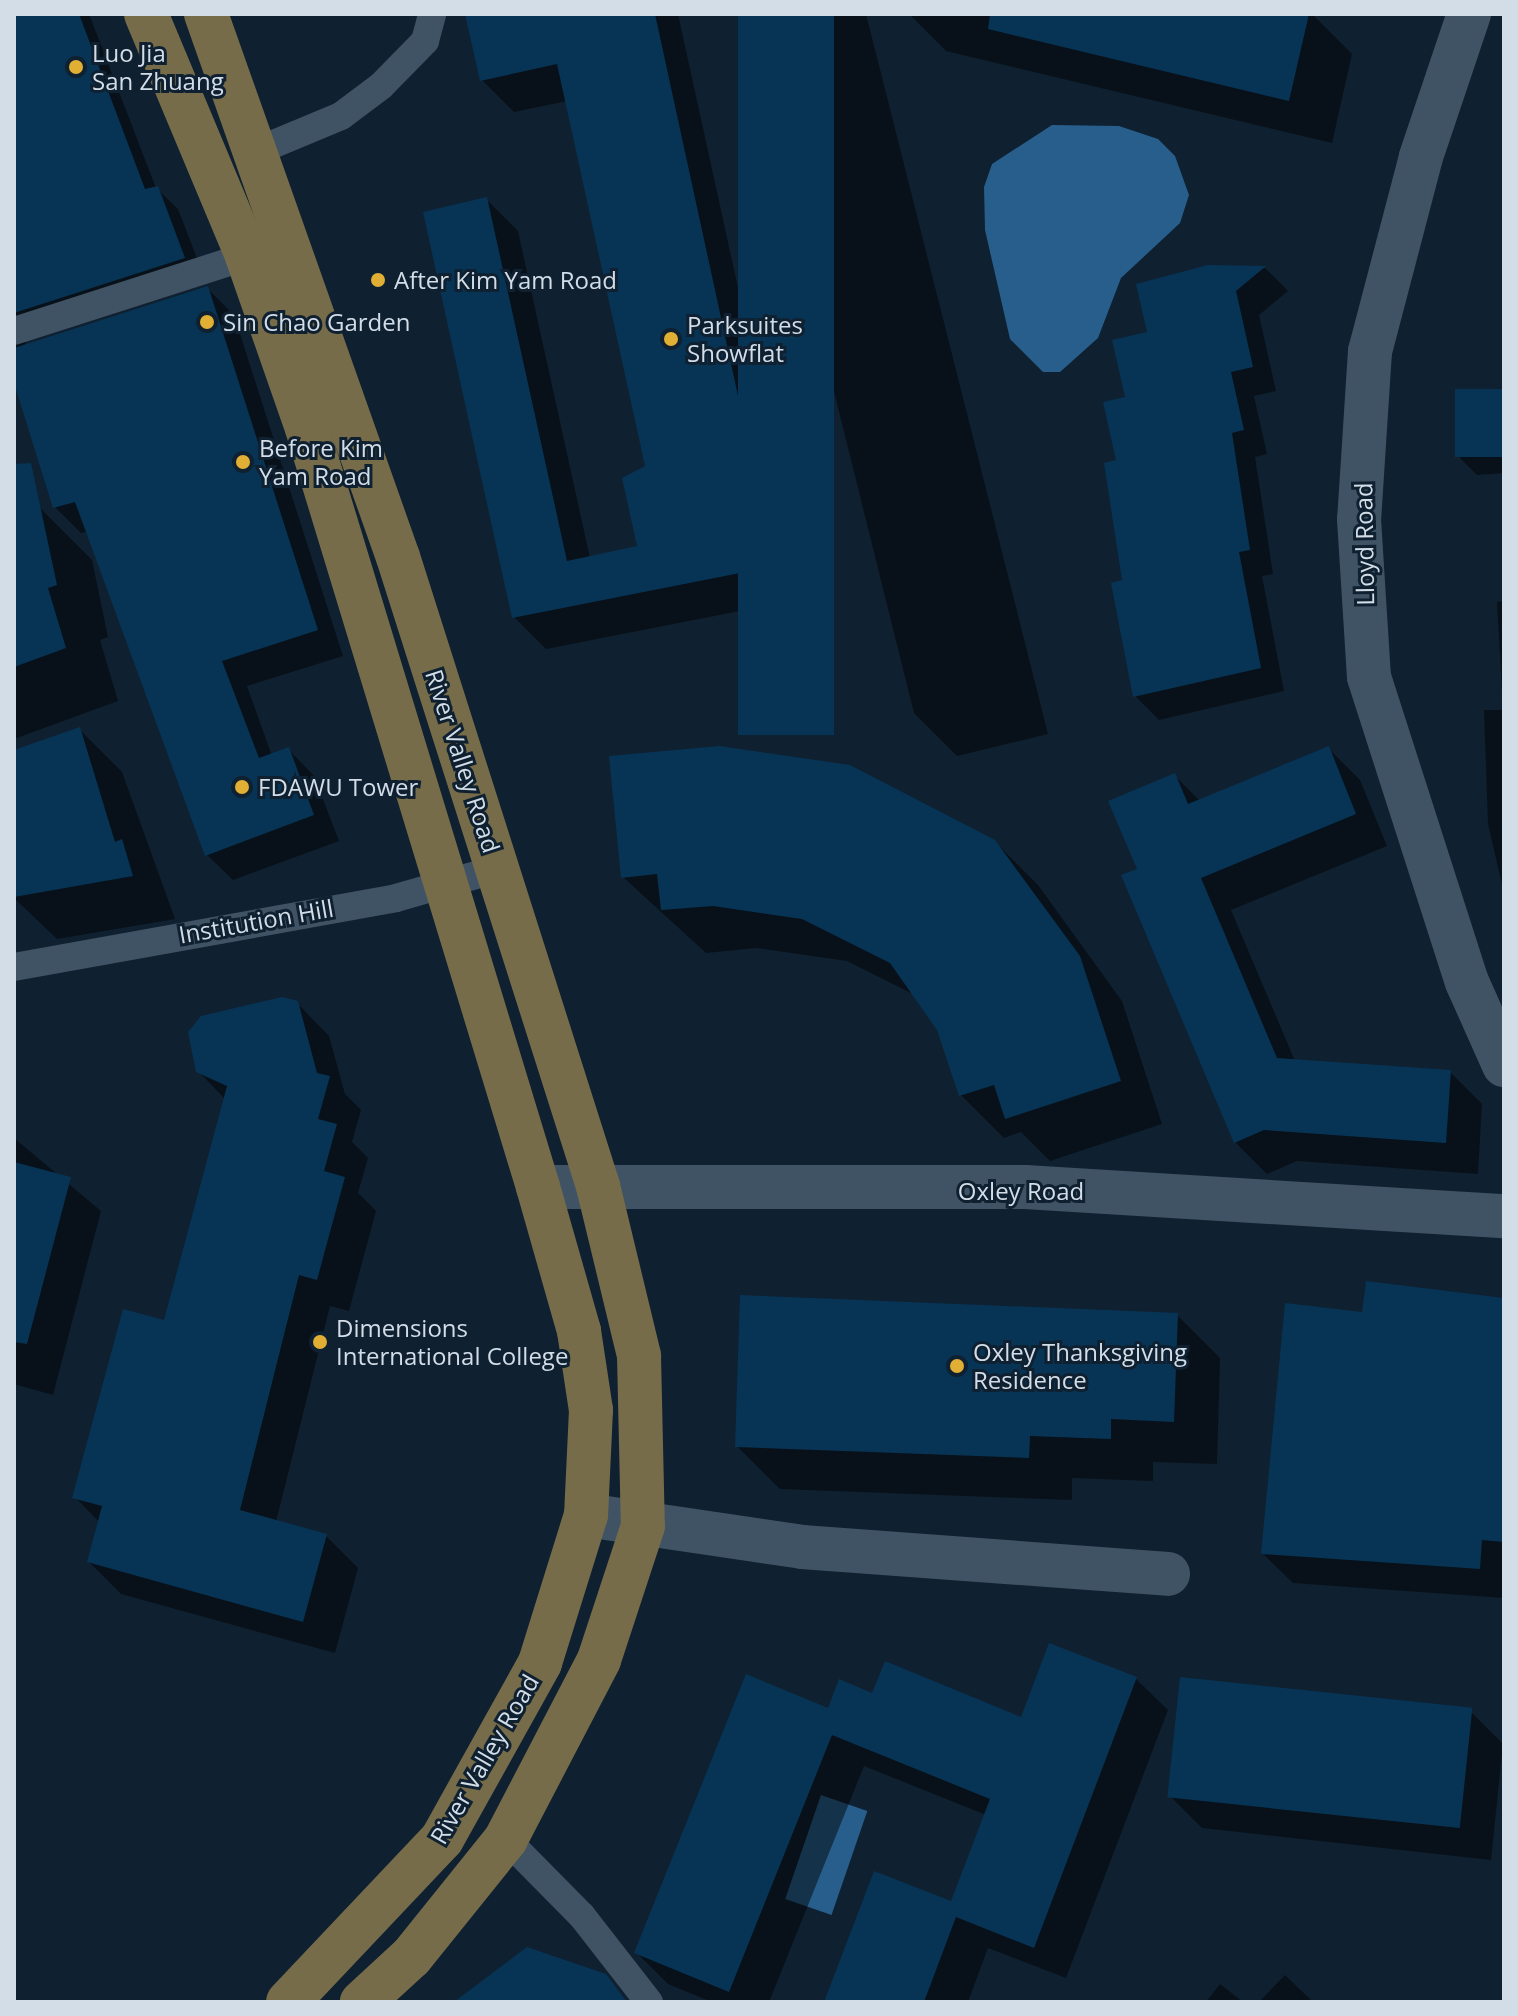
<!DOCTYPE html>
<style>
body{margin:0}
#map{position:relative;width:1518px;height:2016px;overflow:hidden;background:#0f2030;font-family:"Open Sans",sans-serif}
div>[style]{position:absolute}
.water>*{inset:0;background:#275e8c;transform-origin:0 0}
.shadow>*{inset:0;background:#0007}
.building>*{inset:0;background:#073455;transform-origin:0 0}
.service>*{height:28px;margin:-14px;padding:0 14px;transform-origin:14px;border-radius:14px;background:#405365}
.minor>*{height:44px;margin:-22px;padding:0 22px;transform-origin:22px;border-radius:22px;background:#405365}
.primary>*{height:44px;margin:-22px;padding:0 22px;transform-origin:22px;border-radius:22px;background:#776c4a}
.dots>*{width:22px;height:22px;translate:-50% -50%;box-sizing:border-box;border:4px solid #0f2030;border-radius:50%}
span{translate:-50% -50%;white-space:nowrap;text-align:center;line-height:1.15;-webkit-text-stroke:6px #0f2030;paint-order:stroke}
.poi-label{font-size:24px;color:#d2dde8}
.left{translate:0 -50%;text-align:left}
.street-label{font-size:24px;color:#d2dde8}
.frame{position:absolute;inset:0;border:16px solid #d2dde8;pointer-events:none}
</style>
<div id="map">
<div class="water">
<i style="clip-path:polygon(1052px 125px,1119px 126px,1158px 139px,1175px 156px,1189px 195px,1180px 223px,1121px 278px,1098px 338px,1060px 372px,1043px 372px,1010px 339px,985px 230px,984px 187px,992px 164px)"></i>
<i style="left:821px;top:1795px;width:49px;height:110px;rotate:19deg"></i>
</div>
<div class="shadow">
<i style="clip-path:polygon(14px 14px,89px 14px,156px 188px,178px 209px,205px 279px,30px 335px,23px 348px,208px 289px,234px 315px,343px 656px,247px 686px,272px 756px,289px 750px,314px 776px,339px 841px,233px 880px,207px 855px,88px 531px,81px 533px,55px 507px,14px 379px)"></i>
<i style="clip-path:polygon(467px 14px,678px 14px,806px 598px,546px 649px,514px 617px,486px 199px,518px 231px,590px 558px,639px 547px,648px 467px,567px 101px,514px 112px,482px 80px)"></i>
<i style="clip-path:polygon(740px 14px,866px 14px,1048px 734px,957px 756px,914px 713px)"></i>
<i style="clip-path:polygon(909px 14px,1312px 14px,1352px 54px,1332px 143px,946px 51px)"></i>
<i style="clip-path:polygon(1208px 267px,1265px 268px,1288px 291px,1259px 315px,1276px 391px,1254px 396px,1267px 454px,1255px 457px,1273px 574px,1262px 576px,1284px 691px,1159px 720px,1135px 696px,1118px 462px,1128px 398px,1150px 333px)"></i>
<i style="clip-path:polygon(1504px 391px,1504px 473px,1477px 475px,1460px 458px)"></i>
<i style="clip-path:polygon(39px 507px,92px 560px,108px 637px,100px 640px,118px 701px,14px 739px,14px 515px)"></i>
<i style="clip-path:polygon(1504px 601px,1504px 893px,1488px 824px,1484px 710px,1503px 710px,1497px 602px)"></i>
<i style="clip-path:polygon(79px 729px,122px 772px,175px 919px,57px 939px,14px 898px,14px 752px)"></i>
<i style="clip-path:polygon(1328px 748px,1360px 780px,1387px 846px,1231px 910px,1295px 1061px,1450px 1072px,1482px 1104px,1478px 1174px,1297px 1161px,1267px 1174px,1235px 1142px,1139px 870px,1174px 775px,1200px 801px)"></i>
<i style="clip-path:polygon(994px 841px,1038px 885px,1122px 1001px,1162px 1124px,1050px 1161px,1021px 1132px,1004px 1138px,961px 1095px,939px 1029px,915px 995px,847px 961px,757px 948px,706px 953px,623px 877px)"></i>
<i style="clip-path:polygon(297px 1003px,329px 1036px,345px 1094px,361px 1110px,352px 1142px,368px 1158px,358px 1193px,376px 1211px,349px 1311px,330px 1306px,276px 1522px,326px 1536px,358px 1568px,335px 1653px,121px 1594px,89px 1562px,100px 1523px,75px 1497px,165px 1322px,225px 1099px,198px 1071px)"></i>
<i style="clip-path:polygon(14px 1138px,101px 1211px,53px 1395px,14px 1384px)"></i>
<i style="clip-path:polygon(1504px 1298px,1504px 1598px,1293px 1583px,1263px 1554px,1364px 1314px)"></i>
<i style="clip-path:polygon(1177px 1315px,1220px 1358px,1217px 1464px,1153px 1462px,1153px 1481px,1072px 1478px,1072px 1500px,780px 1489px,737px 1446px)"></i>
<i style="clip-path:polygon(1136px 1679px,1168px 1710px,1066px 1978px,988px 1948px,968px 2002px,827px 2002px,952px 1903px,986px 1815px,864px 1766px,769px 2002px,712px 2002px,668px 1984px,636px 1952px,829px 1710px,874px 1695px,1022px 1720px)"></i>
<i style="clip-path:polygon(1471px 1712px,1503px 1744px,1491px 1860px,1202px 1828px,1170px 1796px)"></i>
<i style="clip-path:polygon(1285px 1975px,1313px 2002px,1259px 2002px)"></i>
<i style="clip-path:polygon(1220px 1984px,1243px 2002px,1206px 2002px)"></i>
</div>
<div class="building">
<i style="clip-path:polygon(14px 14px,79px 14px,145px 189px,158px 186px,185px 258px,14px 313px)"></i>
<i style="clip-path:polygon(465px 14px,655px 14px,775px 566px,512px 618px,423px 212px,487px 197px,567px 561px,637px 546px,622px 478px,645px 466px,557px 64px,480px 81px)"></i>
<i style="left:738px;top:14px;width:96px;height:721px"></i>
<i style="clip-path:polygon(990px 14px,1309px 14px,1289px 101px,988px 29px)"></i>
<i style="clip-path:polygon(1208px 265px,1266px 266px,1236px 291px,1253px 367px,1231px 372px,1244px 430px,1232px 433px,1250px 550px,1239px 552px,1261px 668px,1133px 697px,1111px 583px,1122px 580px,1104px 463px,1116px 460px,1103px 402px,1125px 397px,1112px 340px,1147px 332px,1136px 284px)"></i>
<i style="clip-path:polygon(208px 286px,318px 630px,222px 661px,259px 758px,289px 747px,314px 815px,205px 856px,75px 502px,53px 508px,14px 383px,14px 348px)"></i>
<i style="left:1504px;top:389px;width:68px;height:49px;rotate:90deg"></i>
<i style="clip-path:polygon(31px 463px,57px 585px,48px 588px,66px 648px,14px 667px,14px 464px)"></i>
<i style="clip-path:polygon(80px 727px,115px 842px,122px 839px,133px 876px,14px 897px,14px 750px)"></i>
<i style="clip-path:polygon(719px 746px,850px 765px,995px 840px,1080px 956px,1121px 1081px,1005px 1119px,994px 1085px,959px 1096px,937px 1030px,890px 963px,802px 919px,713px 906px,661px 910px,657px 874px,621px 878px,609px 756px)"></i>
<i style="clip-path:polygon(1329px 746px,1356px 814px,1201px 878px,1277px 1058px,1451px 1070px,1446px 1143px,1264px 1130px,1234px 1143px,1121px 875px,1137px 869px,1108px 801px,1175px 773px,1188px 804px)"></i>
<i style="clip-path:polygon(282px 997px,298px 1001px,317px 1073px,330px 1076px,318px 1119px,337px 1124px,324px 1171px,345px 1177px,317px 1280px,299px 1275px,240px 1510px,327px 1534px,303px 1622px,87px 1562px,102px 1506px,72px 1498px,123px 1309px,164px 1320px,227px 1086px,196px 1072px,188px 1032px,201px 1016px)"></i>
<i style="clip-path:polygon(14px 1162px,71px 1177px,27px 1344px,14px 1342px)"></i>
<i style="clip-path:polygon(1366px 1281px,1504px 1298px,1504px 1542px,1482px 1540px,1480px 1569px,1261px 1554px,1285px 1303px,1362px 1312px)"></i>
<i style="clip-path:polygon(740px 1295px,1178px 1313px,1174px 1422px,1111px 1419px,1111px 1439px,1030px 1436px,1029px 1458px,735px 1447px)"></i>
<i style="clip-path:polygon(1049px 1643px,1137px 1677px,1034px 1948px,956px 1917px,924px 2002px,824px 2002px,874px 1871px,951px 1901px,990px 1799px,832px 1735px,729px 1992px,634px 1953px,746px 1674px,828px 1708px,839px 1679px,872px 1693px,885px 1661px,1021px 1717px)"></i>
<i style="left:1180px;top:1677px;width:294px;height:121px;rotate:6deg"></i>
<i style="clip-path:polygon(527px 1947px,606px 1974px,627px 2002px,454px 2002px)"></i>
</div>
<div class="service">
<i style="left:257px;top:151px;width:91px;rotate:-22.6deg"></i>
<i style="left:341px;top:116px;width:50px;rotate:-36.9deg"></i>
<i style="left:381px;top:86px;width:63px;rotate:-45.6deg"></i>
<i style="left:425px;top:41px;width:28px;rotate:-75deg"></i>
<i style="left:14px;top:331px;width:245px;rotate:-17.8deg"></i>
<i style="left:14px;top:967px;width:388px;rotate:-10.2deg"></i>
<i style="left:396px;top:898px;width:105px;rotate:-16deg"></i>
<i style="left:506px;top:1839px;width:108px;rotate:45.4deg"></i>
<i style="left:582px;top:1916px;width:109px;rotate:52.1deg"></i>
</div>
<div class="minor">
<i style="left:1469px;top:14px;width:151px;rotate:108.6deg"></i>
<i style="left:1421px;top:157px;width:201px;rotate:104.7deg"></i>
<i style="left:1370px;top:351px;width:168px;rotate:93.7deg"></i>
<i style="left:1359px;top:519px;width:158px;rotate:86.4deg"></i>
<i style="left:1369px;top:677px;width:320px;rotate:72.2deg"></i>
<i style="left:1467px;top:982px;width:91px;rotate:66deg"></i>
<i style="left:538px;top:1187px;width:487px"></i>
<i style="left:1025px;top:1187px;width:480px;rotate:3.5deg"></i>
<i style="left:586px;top:1515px;width:218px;rotate:8.4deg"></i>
<i style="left:802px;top:1547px;width:367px;rotate:4.2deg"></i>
</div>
<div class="primary">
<i style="left:146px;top:14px;width:262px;rotate:67.3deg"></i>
<i style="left:247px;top:256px;width:182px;rotate:70.8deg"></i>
<i style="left:307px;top:428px;width:793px;rotate:73.07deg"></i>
<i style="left:538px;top:1187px;width:150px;rotate:74.1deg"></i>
<i style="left:579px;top:1331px;width:80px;rotate:81.4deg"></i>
<i style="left:591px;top:1410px;width:105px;rotate:92.7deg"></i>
<i style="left:586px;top:1515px;width:155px;rotate:107.3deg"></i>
<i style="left:540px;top:1663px;width:201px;rotate:119.1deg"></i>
<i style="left:442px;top:1839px;width:224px;rotate:133.4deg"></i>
<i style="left:206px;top:14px;width:576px;rotate:70.53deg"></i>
<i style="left:398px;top:557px;width:660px;rotate:72.36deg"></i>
<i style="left:598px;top:1186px;width:175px;rotate:76.4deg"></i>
<i style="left:639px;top:1356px;width:170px;rotate:88.7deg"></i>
<i style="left:643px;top:1526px;width:141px;rotate:108.2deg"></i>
<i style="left:599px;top:1660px;width:202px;rotate:117.5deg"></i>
<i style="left:506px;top:1839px;width:151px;rotate:128.8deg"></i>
<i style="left:411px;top:1957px;width:67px;rotate:137.4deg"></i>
</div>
<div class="dots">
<i style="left:76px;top:67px;background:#e1af34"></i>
<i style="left:378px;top:280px;background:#e1af34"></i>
<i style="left:207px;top:322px;background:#e1af34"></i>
<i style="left:671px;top:339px;background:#e1af34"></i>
<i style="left:243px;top:462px;background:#e1af34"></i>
<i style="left:242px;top:787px;background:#e1af34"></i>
<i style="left:320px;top:1342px;background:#e1af34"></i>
<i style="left:957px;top:1366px;background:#e1af34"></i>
</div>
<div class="poi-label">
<span class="left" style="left:92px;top:67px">Luo Jia<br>San Zhuang</span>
<span class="left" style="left:394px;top:280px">After Kim Yam Road</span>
<span class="left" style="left:223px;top:322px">Sin Chao Garden</span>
<span class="left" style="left:687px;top:339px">Parksuites<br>Showflat</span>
<span class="left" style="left:259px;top:462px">Before Kim<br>Yam Road</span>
<span class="left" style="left:258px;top:787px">FDAWU Tower</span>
<span class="left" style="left:336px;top:1342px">Dimensions<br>International College</span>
<span class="left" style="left:973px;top:1366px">Oxley Thanksgiving<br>Residence</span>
</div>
<div class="street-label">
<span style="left:1364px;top:544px;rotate:-91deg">Lloyd Road</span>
<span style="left:463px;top:761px;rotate:72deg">River Valley Road</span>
<span style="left:256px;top:921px;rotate:-10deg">Institution Hill</span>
<span style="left:1021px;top:1191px">Oxley Road</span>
<span style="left:484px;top:1759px;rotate:-60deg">River Valley Road</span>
</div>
<div class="frame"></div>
</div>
